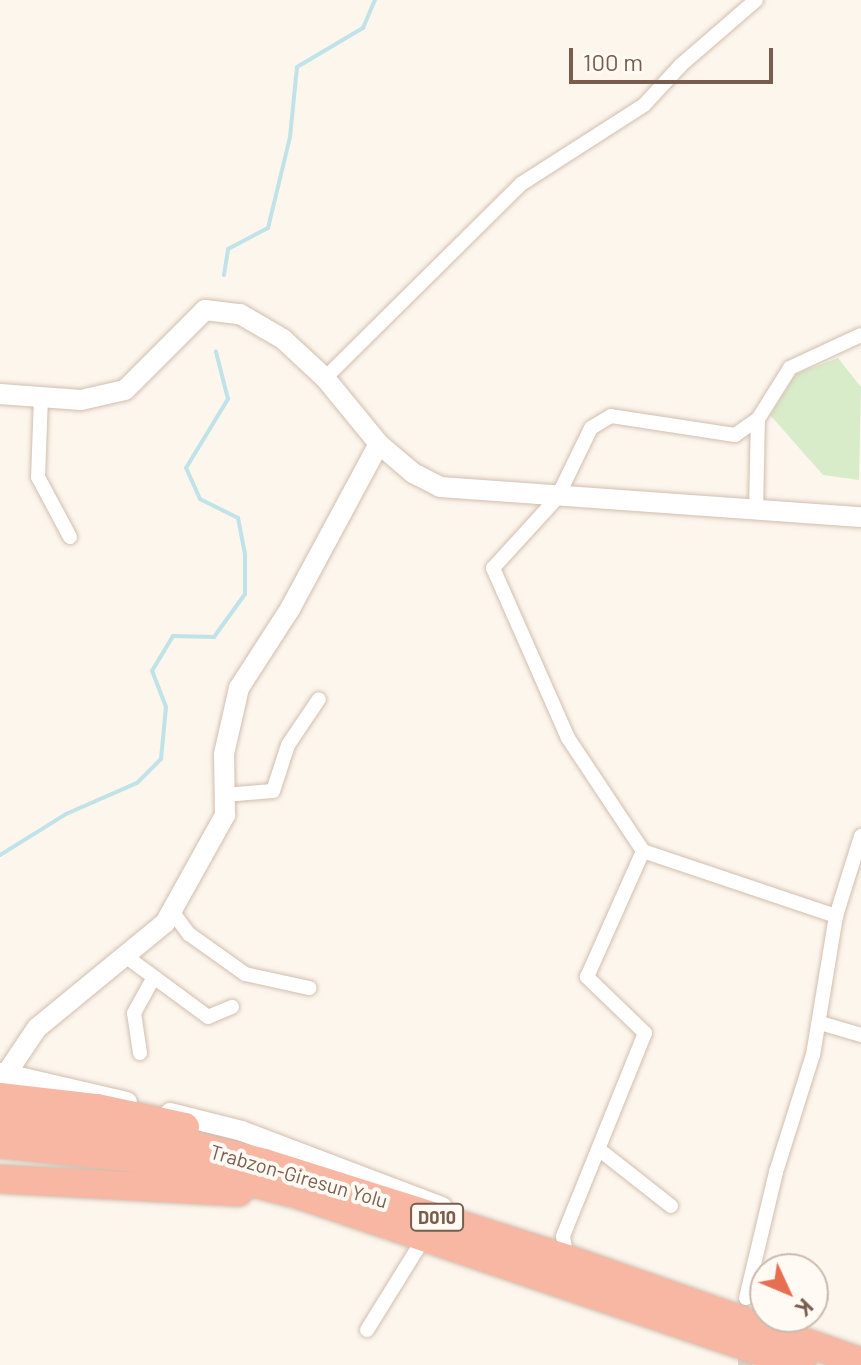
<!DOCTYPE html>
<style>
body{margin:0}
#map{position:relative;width:861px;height:1365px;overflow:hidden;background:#fdf6ec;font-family:Barlow,sans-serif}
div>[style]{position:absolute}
.green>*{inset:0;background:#d8ecc9}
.stream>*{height:4px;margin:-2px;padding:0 2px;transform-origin:2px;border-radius:2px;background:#bfe3e8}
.street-tunnel>*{height:14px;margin-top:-7px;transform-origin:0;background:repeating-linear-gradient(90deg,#dcd0c4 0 14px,transparent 0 21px)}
.roads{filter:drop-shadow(0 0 2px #d1beb0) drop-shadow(0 0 2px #d1beb0)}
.street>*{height:14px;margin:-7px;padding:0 7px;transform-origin:7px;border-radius:7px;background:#fff}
.secondary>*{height:20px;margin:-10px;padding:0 10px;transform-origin:10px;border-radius:10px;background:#fff}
.highway>*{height:28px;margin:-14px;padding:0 14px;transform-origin:14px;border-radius:14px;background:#f7b7a3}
span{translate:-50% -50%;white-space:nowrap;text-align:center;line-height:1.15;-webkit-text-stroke:8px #fffaf3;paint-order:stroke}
.shield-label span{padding:2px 6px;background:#fffaf3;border:2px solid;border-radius:6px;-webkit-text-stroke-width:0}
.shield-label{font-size:18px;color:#7a5c4d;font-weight:700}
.street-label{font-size:20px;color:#7a5c4d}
.north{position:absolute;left:749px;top:1253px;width:80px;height:80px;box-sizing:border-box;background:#fffaf3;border:2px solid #cabbb1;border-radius:50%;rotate:134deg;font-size:22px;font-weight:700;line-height:32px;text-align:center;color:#7a5c4d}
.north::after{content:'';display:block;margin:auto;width:28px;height:36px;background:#e76f51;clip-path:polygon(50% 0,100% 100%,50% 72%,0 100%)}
.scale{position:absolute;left:569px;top:48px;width:204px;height:36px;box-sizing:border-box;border:4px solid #7a5c4d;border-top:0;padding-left:10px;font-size:24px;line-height:28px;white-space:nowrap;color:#7a5c4d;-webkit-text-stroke:6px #fffaf3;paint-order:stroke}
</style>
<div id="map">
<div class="green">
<i style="clip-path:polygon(838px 358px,861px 387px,859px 480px,823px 475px,770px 415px,796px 374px)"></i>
</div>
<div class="stream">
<i style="left:224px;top:275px;width:26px;rotate:-81deg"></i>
<i style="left:228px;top:249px;width:45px;rotate:-27.7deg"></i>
<i style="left:268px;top:228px;width:94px;rotate:-76.4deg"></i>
<i style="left:290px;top:137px;width:70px;rotate:-84.3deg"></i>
<i style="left:297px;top:67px;width:77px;rotate:-30.6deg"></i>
<i style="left:363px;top:28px;width:30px;rotate:-67deg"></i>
<i style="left:0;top:855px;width:78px;rotate:-31.8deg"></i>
<i style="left:66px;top:814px;width:77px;rotate:-23.6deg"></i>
<i style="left:137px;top:783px;width:34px;rotate:-45deg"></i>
<i style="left:161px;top:759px;width:52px;rotate:-84.5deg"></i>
<i style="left:166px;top:707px;width:39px;rotate:-111deg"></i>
<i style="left:152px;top:671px;width:41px;rotate:-59deg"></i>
<i style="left:173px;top:636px;width:41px;rotate:1.4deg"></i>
<i style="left:214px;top:637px;width:53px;rotate:-54.2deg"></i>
<i style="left:245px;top:594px;width:40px;rotate:-90deg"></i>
<i style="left:245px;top:554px;width:37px;rotate:-101deg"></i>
<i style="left:238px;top:518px;width:42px;rotate:-153.4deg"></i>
<i style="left:200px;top:499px;width:34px;rotate:-114deg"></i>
<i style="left:186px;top:468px;width:81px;rotate:-58.7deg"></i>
<i style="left:228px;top:399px;width:49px;rotate:-104.3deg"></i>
</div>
<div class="street-tunnel">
<i style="left:745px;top:1365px;width:67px;rotate:-89.1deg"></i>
</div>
<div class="roads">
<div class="street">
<i style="left:325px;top:378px;width:276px;rotate:-44.7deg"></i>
<i style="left:521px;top:184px;width:146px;rotate:-32.7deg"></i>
<i style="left:644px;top:105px;width:54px;rotate:-47.2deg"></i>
<i style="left:681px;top:65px;width:99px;rotate:-40.9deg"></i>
<i style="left:41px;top:397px;width:80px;rotate:92.1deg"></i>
<i style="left:38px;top:477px;width:68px;rotate:61.9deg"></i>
<i style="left:758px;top:419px;width:28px;rotate:145deg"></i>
<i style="left:735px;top:435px;width:125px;rotate:-171.3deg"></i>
<i style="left:611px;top:416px;width:23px;rotate:149deg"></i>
<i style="left:591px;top:428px;width:78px;rotate:115.9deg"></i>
<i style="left:557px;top:498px;width:95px;rotate:132.4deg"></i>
<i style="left:493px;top:568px;width:186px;rotate:66.2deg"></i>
<i style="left:568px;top:738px;width:136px;rotate:56.4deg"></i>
<i style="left:643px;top:851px;width:204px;rotate:18.6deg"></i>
<i style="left:756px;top:511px;width:92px;rotate:-88.8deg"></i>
<i style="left:758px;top:419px;width:60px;rotate:-57.9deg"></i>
<i style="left:790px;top:368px;width:78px;rotate:-24.9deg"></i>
<i style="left:224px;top:795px;width:49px;rotate:-4.7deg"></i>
<i style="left:273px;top:791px;width:48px;rotate:-71.9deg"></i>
<i style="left:288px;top:745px;width:55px;rotate:-56deg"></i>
<i style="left:172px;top:911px;width:29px;rotate:54deg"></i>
<i style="left:189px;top:934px;width:69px;rotate:35.5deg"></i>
<i style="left:245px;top:974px;width:66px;rotate:12.3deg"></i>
<i style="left:124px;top:955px;width:104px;rotate:36.4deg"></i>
<i style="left:208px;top:1017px;width:26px;rotate:-23deg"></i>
<i style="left:820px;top:1023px;width:43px;rotate:16.3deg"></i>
<i style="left:140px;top:1053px;width:40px;rotate:-98.5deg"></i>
<i style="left:134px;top:1013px;width:41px;rotate:-60.9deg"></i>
<i style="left:601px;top:1151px;width:89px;rotate:38.2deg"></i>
<i style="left:567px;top:1259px;width:23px;rotate:-100deg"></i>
<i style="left:563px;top:1236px;width:219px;rotate:-68deg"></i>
<i style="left:645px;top:1033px;width:81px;rotate:-136deg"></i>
<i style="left:587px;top:977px;width:138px;rotate:-66deg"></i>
<i style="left:746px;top:1298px;width:130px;rotate:-76.6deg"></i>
<i style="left:776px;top:1172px;width:123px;rotate:-72.5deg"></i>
<i style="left:813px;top:1055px;width:141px;rotate:-80.6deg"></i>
<i style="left:836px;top:916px;width:84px;rotate:-72.6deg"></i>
<i style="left:367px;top:1330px;width:108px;rotate:-58.2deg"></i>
</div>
<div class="secondary">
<i style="left:0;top:394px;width:81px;rotate:4.2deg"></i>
<i style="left:81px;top:400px;width:45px;rotate:-12.8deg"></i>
<i style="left:125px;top:390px;width:113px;rotate:-45deg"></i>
<i style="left:205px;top:310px;width:35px;rotate:7deg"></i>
<i style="left:240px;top:314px;width:50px;rotate:30.2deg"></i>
<i style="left:283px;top:339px;width:57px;rotate:42.9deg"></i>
<i style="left:325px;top:378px;width:85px;rotate:50.7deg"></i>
<i style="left:379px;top:444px;width:45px;rotate:40.5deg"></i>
<i style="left:413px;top:473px;width:30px;rotate:27deg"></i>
<i style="left:440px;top:487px;width:422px;rotate:4.1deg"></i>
<i style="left:0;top:1073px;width:6px;rotate:9deg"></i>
<i style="left:6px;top:1074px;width:55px;rotate:-56deg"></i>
<i style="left:37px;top:1028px;width:166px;rotate:-39.4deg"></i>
<i style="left:165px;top:923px;width:124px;rotate:-60.9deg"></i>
<i style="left:225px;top:815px;width:61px;rotate:-90.9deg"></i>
<i style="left:224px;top:754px;width:68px;rotate:-77.2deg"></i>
<i style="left:239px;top:688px;width:94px;rotate:-57.2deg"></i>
<i style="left:290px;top:609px;width:187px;rotate:-61.7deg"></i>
<i style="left:6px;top:1074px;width:124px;rotate:13deg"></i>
<i style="left:170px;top:1113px;width:74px;rotate:14deg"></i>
<i style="left:242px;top:1131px;width:214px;rotate:20.8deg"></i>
</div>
<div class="highway">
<i style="left:0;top:1097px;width:98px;rotate:6.5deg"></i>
<i style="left:97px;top:1108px;width:90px;rotate:12.2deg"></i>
<i style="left:0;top:1122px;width:179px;rotate:6.4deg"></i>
<i style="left:178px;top:1142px;width:89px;rotate:13.6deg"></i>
<i style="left:265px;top:1163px;width:317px;rotate:17.6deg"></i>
<i style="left:567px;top:1259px;width:312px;rotate:19.3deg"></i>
<i style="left:0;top:1144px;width:173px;rotate:6deg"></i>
<i style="left:172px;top:1162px;width:135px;rotate:14.5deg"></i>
<i style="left:303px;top:1196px;width:526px;rotate:18.75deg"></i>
<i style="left:0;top:1179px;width:239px;rotate:3.1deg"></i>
</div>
</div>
<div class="shield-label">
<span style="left:437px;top:1217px">D010</span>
</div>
<div class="street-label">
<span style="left:299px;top:1176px;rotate:16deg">Trabzon-Giresun Yolu</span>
</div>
<div class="north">K</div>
<div class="scale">100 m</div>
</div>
